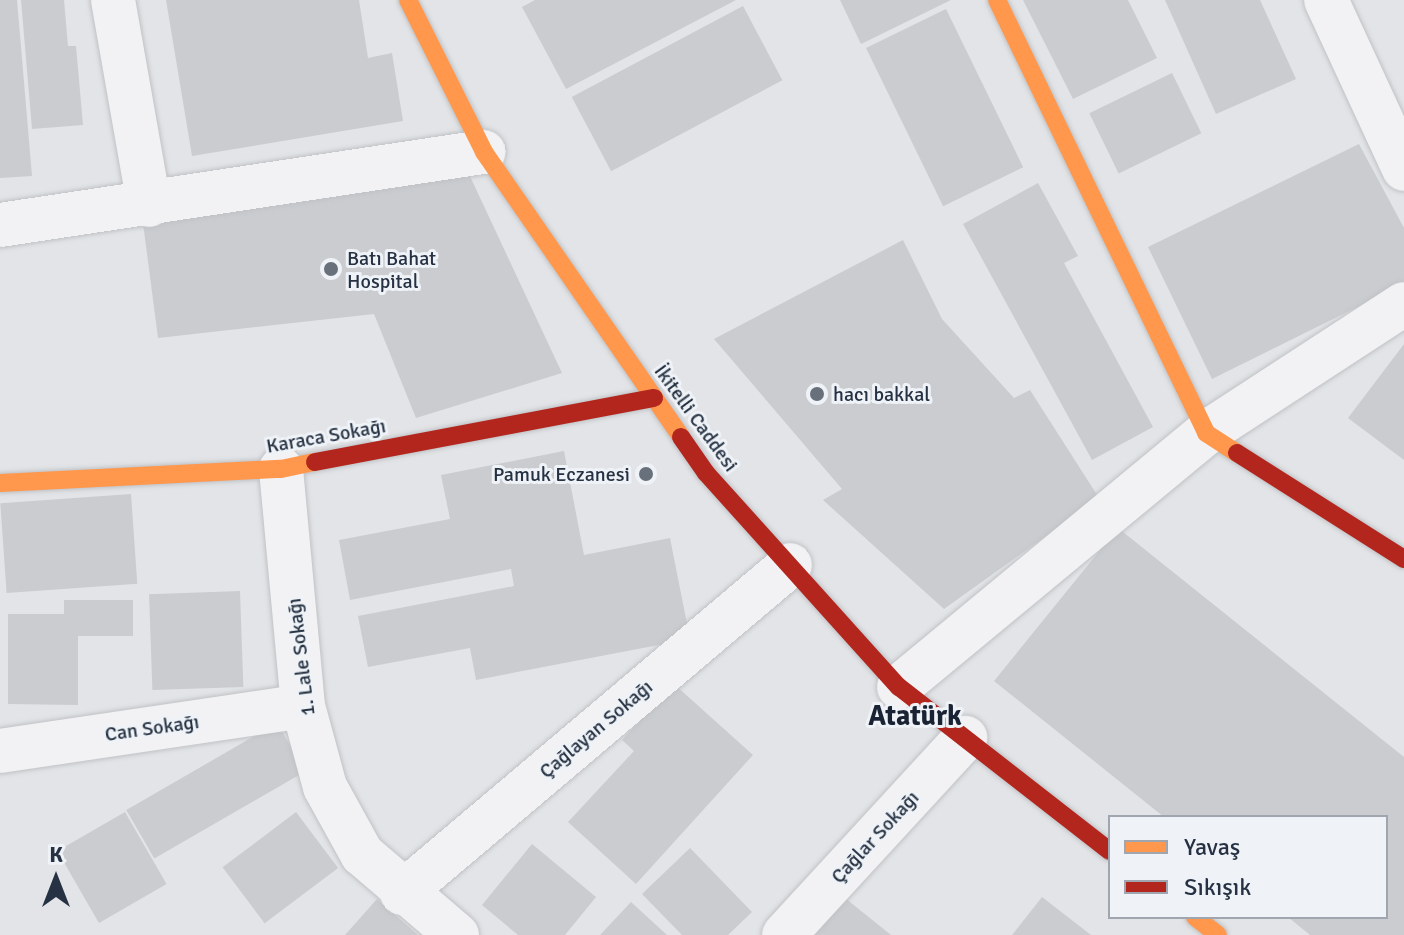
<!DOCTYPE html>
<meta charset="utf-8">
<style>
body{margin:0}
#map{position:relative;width:1404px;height:935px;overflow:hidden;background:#e2e4e7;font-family:Signika,sans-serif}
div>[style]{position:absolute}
.building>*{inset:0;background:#caccd0;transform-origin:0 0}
.roads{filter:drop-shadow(0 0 2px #c0c2c5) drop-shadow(0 0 2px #c0c2c5)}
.street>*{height:44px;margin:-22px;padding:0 22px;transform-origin:22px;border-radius:22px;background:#f2f2f4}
.slow>*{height:18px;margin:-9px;padding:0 9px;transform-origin:9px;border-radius:9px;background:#ff974d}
.jam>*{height:18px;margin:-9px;padding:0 9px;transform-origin:9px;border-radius:9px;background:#b3261e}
.dots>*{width:22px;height:22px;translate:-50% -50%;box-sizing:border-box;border:4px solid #eff3f7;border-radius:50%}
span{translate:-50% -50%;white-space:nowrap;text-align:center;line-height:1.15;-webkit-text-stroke:6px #eff3f7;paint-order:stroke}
.poi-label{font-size:20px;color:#263243}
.left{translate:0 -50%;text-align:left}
.right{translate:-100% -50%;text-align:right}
.street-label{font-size:20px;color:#263243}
.district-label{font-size:28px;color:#192334;font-weight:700}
.legend{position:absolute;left:1108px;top:815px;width:280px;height:104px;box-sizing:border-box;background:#eff3f7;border:2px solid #9fa6af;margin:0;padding:10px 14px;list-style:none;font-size:24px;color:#263243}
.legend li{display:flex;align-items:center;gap:16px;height:40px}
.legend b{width:40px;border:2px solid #9fa6af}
.north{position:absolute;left:16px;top:839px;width:80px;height:80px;-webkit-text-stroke:6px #eff3f7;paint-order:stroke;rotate:0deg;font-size:22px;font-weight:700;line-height:32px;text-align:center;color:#263243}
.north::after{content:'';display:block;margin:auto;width:28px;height:36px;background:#263243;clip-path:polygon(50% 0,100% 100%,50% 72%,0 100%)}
</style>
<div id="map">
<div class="building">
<i style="clip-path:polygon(0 0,17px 0,32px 176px,0 178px)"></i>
<i style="clip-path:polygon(21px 0,64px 0,68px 46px,76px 46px,83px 125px,32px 129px)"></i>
<i style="clip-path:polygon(166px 0,359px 0,368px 58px,392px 53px,403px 121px,192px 156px)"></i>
<i style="clip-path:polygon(535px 0,736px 0,566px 89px,522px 7px)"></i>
<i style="clip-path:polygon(840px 0,951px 0,861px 44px)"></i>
<i style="clip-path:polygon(1023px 0,1128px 0,1157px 58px,1073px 99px)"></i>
<i style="clip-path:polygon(1165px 0,1260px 0,1296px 79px,1216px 114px)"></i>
<i style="left:743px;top:6px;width:84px;height:194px;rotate:62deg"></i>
<i style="left:946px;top:9px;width:176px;height:89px;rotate:64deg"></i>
<i style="left:1172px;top:73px;width:67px;height:92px;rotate:64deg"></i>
<i style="clip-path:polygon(1359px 144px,1404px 228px,1404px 284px,1212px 379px,1148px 247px)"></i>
<i style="clip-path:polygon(468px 172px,562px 373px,416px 418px,374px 314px,158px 338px,143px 223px)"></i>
<i style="clip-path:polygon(1038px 183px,1078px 256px,1064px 263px,1153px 427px,1092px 460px,963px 224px)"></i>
<i style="clip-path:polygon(903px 240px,942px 319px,1014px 398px,1030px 390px,1099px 498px,944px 609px,823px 500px,842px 489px,714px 339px)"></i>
<i style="clip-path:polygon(1404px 344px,1404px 460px,1348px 418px)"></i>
<i style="clip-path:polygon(564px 451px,584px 555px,670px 538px,690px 639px,476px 680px,470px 648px,368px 667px,358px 616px,514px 586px,511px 569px,350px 600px,339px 540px,450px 519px,441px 475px)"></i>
<i style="left:131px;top:494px;width:90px;height:131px;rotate:86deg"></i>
<i style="clip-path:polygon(1118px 528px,1404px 757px,1404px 935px,1310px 935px,1288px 917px,1386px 917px,1386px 817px,1164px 817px,994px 681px)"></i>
<i style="left:240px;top:591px;width:96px;height:91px;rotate:88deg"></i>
<i style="clip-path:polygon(64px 600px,133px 600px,133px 636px,78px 636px,78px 705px,8px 704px,8px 614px,64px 614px)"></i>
<i style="clip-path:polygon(674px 684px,753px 755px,636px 884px,568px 822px,634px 751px,622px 740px)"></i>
<i style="left:277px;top:723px;width:56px;height:174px;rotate:60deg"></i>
<i style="left:125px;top:812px;width:83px;height:78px;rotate:60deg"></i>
<i style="left:296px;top:812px;width:70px;height:92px;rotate:53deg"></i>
<i style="clip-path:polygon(532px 844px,596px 897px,565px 935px,518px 935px,482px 905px)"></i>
<i style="clip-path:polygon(690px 848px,752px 912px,728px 935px,682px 935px,642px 894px)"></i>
<i style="clip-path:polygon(1042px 897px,1091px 935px,1012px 935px)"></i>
<i style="clip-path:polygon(845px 898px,891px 935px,815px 935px)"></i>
<i style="clip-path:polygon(377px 899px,418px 935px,345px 935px)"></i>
<i style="clip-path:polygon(631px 902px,667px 935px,600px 935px)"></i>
</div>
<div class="roads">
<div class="street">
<i style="left:113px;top:0;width:208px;rotate:80deg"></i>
<i style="left:1326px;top:0;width:186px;rotate:65.2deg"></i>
<i style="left:0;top:225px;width:489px;rotate:-8.6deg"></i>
<i style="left:281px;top:469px;width:238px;rotate:84.7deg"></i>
<i style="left:303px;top:706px;width:84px;rotate:74.8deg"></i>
<i style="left:325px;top:787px;width:77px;rotate:61.1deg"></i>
<i style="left:362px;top:854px;width:125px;rotate:40.5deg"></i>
<i style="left:899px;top:687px;width:398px;rotate:-39.6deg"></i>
<i style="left:1206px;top:433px;width:236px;rotate:-33.1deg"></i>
<i style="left:0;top:751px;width:306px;rotate:-8.4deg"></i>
<i style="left:402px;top:893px;width:508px;rotate:-40.21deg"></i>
<i style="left:784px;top:935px;width:268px;rotate:-47.4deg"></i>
</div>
<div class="slow">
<i style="left:408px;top:0;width:170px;rotate:63.4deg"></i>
<i style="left:484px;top:152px;width:346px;rotate:55.3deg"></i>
<i style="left:997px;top:0;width:481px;rotate:64.2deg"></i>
<i style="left:1206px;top:433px;width:37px;rotate:33deg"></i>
<i style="left:0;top:483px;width:281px;rotate:-2.9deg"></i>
<i style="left:281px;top:469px;width:35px;rotate:-12deg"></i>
<i style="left:1195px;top:917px;width:29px;rotate:38deg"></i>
</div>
<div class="jam">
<i style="left:681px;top:437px;width:44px;rotate:55.2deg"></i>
<i style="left:706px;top:473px;width:288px;rotate:48deg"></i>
<i style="left:899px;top:687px;width:267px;rotate:37.9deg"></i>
<i style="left:1237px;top:453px;width:198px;rotate:32.4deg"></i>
<i style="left:315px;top:462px;width:345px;rotate:-10.7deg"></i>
</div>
</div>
<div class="dots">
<i style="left:331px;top:269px;background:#68707c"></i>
<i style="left:817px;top:394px;background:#68707c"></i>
<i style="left:646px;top:474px;background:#68707c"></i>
</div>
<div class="poi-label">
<span class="left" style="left:347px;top:270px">Batı Bahat<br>Hospital</span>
<span class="left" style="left:833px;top:394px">hacı bakkal</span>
<span class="right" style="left:630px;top:474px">Pamuk Eczanesi</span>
</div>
<div class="street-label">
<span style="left:696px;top:418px;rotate:54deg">İkitelli Caddesi</span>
<span style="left:326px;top:436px;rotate:-10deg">Karaca Sokağı</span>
<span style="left:301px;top:657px;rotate:-97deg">1. Lale Sokağı</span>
<span style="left:152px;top:728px;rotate:-8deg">Can Sokağı</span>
<span style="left:596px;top:729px;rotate:-40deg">Çağlayan Sokağı</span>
<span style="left:875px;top:837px;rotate:-47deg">Çağlar Sokağı</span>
</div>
<div class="district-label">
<span style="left:915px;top:716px">Atatürk</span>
</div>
<ul class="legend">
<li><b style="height:10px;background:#ff974d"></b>Yavaş</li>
<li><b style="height:10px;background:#b3261e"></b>Sıkışık</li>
</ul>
<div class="north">K</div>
</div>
